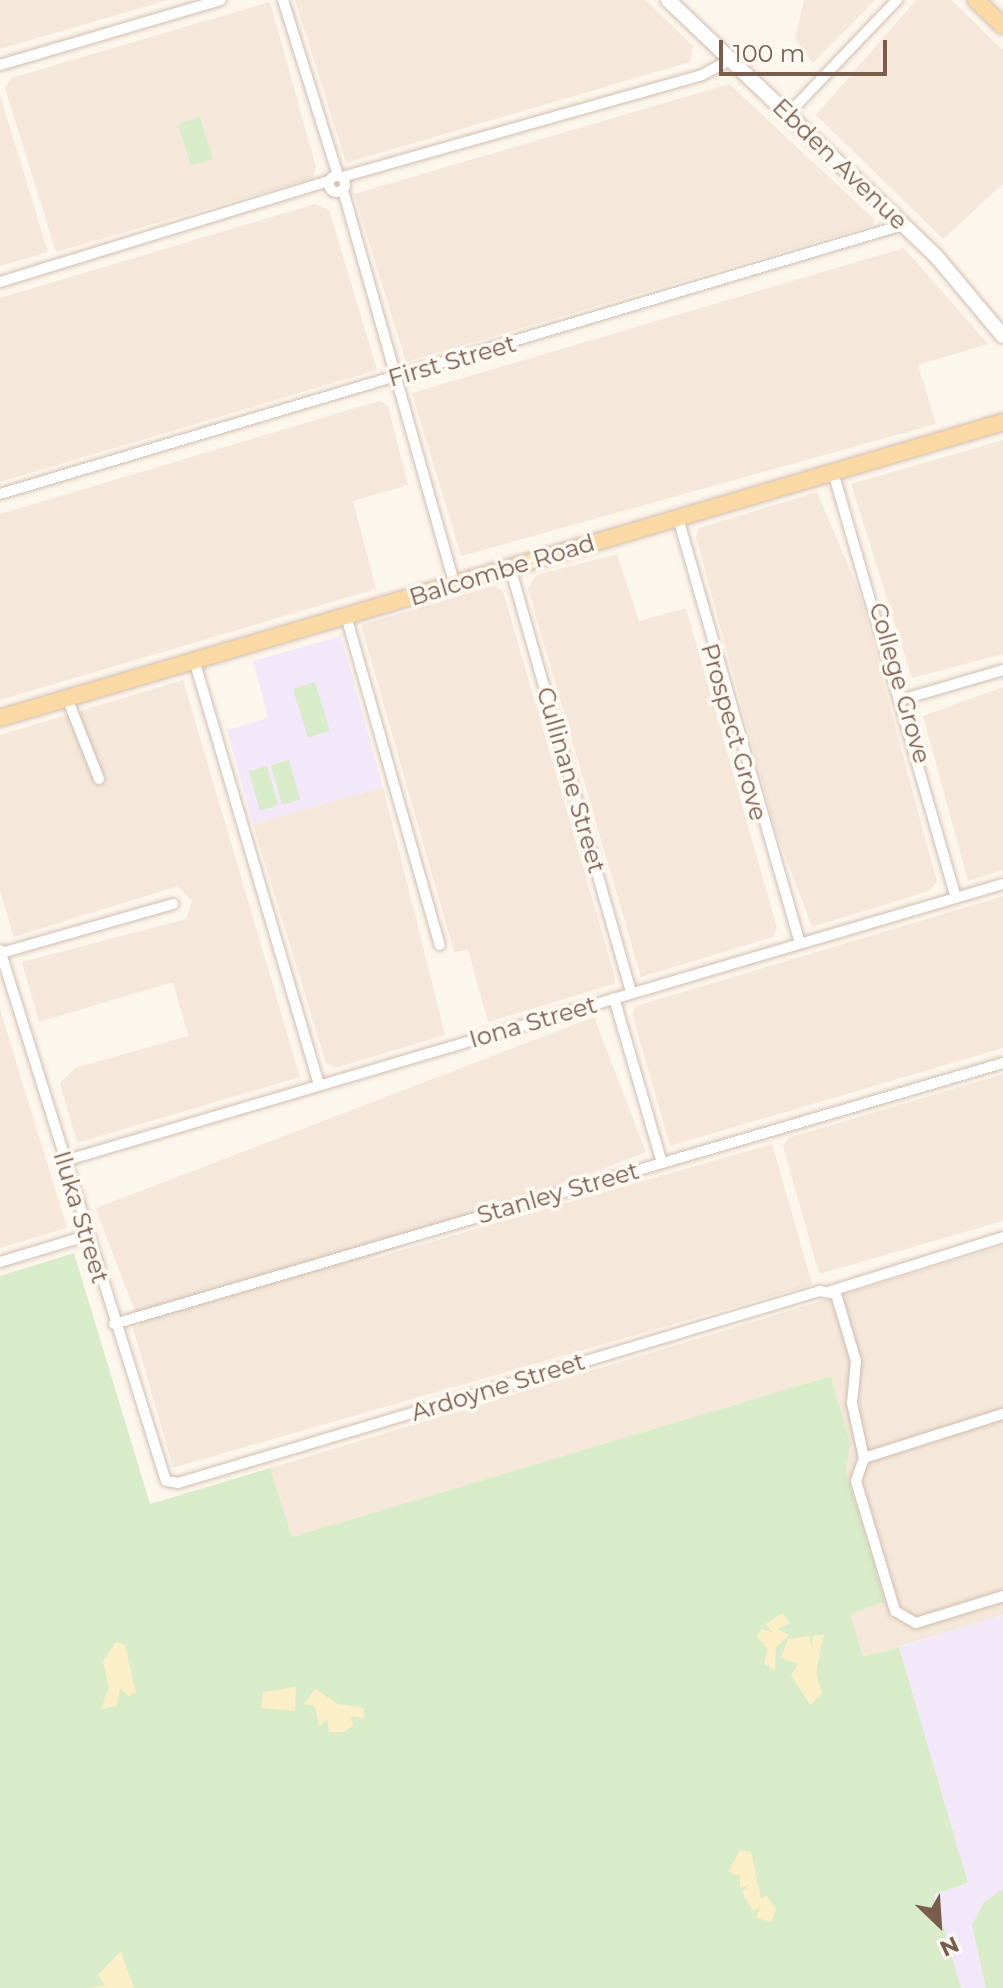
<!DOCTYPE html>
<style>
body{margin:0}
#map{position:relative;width:1003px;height:1988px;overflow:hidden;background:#fdf6ec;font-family:Montserrat,sans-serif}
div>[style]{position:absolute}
.residential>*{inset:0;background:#f5e8da;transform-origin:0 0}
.education>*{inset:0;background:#f3e8fa}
.green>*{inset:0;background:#d8ecc9;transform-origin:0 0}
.sand>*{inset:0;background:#fcefc7}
.roads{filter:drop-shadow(0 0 2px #d1beb0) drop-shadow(0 0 2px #d1beb0)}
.street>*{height:10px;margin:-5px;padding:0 5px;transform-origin:5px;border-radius:5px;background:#fff}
.street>.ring{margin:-5px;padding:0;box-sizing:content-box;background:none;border:10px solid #fff;border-radius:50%}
.secondary>*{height:14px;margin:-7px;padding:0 7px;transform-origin:7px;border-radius:7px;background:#fff}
.primary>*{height:16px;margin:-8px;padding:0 8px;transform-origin:8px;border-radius:8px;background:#fbd9a5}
span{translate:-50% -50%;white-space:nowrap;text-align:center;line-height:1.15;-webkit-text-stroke:7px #fffaf3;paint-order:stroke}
.street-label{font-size:24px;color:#7a5c4d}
.north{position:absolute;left:899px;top:1884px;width:80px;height:80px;-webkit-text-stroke:6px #fffaf3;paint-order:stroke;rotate:155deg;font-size:22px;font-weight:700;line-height:32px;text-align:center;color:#7a5c4d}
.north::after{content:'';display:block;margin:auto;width:28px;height:36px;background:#7a5c4d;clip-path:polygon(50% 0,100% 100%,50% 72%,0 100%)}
.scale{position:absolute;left:719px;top:40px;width:168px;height:36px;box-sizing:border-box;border:4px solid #7a5c4d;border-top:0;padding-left:10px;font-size:24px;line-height:28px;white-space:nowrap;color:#7a5c4d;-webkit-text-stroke:6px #fffaf3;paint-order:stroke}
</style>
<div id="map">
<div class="residential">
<i style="clip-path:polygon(0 0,168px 0,0 49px)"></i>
<i style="clip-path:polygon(295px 0,646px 0,693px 46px,690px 62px,346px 163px)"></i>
<i style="clip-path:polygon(804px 0,875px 0,813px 63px,795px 39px)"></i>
<i style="clip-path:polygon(916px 0,951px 0,1003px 50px,1003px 184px,943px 239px,816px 115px)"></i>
<i style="clip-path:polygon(270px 2px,316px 167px,313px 178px,56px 252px,5px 88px,11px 78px)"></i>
<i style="clip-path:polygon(729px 84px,874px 219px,873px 225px,406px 362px,354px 194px)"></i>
<i style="clip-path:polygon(0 95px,48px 252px,0 266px)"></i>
<i style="clip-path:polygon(315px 204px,329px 210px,377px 370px,0 482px,0 298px)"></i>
<i style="clip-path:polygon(904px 248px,988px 344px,918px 365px,936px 424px,461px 556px,412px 393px)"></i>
<i style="clip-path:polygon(379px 401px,388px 406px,408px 485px,353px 501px,376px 589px,0 700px,0 514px)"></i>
<i style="clip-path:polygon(1003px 440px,1003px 654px,912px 678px,851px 484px)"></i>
<i style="clip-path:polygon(817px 492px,859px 591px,937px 882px,929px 891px,812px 927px,775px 829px,696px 537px,699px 528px)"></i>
<i style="clip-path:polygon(617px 554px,639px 621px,686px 608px,777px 928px,773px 937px,641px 977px,528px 589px,536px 575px)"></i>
<i style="clip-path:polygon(494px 586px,503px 591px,615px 977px,614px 984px,488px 1022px,468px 950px,454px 952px,361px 625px)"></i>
<i style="clip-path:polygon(183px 680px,300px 1077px,77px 1143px,60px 1083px,75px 1068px,188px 1036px,173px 982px,39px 1022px,22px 962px,186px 919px,192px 901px,178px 886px,14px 937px,0 891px,0 735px)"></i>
<i style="clip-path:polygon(1003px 687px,1003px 870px,968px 881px,923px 716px)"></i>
<i style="clip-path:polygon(383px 787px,445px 1035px,335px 1068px,326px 1063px,253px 824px)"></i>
<i style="clip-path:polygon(1003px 896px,1003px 1048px,670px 1146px,632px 1014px,636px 1006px)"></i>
<i style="clip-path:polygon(0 1009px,67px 1228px,0 1248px)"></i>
<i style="left:594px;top:1017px;width:145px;height:534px;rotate:69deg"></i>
<i style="clip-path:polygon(1003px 1074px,1003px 1221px,819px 1274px,783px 1146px,788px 1138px)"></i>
<i style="left:772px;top:1144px;width:146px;height:665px;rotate:74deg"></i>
<i style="clip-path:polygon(1003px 1246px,1003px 1615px,861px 1658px,849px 1614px,885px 1602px,846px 1471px,850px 1443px,831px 1376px,292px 1537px,270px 1468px)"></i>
</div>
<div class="education">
<i style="clip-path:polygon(341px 636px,383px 787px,253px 824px,227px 730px,268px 718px,253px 661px)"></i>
<i style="clip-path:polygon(1003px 1615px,1003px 1988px,961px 1988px,934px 1894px,968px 1883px,899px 1647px)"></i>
</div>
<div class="green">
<i style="left:200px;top:117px;width:44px;height:23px;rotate:73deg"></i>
<i style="left:315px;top:682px;width:51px;height:23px;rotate:73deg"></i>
<i style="left:289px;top:760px;width:41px;height:19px;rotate:74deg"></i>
<i style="left:267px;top:766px;width:41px;height:19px;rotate:74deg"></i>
<i style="clip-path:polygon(74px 1253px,150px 1504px,270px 1468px,292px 1537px,831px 1376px,850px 1443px,846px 1471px,885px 1602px,850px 1614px,863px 1657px,899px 1647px,968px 1883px,934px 1894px,961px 1988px,0 1988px,0 1276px)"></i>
<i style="clip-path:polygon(1003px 1889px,1003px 1988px,986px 1988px,972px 1925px,984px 1902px)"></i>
</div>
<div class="sand">
<i style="clip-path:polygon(782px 1613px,790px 1623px,778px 1629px,789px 1635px,776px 1647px,775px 1671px,764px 1663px,768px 1649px,757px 1637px,761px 1629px,772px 1632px,766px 1624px)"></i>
<i style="clip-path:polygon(824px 1635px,816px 1672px,822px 1694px,810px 1705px,791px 1675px,798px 1664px,781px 1658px,788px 1639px,809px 1636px,812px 1649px,813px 1636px)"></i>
<i style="clip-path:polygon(116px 1642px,125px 1645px,136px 1693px,129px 1696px,120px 1688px,117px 1706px,101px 1709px,109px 1687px,103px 1662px)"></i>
<i style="clip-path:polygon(296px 1687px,295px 1711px,261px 1708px,263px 1692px)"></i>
<i style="clip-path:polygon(315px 1689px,338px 1704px,363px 1708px,365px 1719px,351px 1716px,353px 1725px,344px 1732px,329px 1732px,327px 1719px,319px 1727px,315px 1706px,304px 1704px)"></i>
<i style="clip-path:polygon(740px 1850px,751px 1852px,761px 1898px,767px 1896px,776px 1910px,771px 1922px,756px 1918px,760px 1907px,753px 1911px,742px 1892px,749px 1885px,740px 1888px,740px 1876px,728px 1872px)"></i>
<i style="clip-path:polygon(121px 1951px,134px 1988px,90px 1988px,105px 1985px,98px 1975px)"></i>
</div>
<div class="roads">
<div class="street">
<i style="left:283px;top:0;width:183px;rotate:72.6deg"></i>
<i style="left:0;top:65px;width:230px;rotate:-16.4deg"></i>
<i style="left:788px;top:114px;width:158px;rotate:-46.3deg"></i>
<i class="ring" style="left:329px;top:176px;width:6px;height:6px"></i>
<i style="left:342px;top:177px;width:374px;rotate:-15.8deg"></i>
<i style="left:702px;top:75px;width:32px;rotate:-28deg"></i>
<i style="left:343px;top:190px;width:408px;rotate:74.2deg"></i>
<i style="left:0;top:282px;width:343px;rotate:-17.1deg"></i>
<i style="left:833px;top:472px;width:443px;rotate:73.9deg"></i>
<i style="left:0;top:494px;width:942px;rotate:-16.59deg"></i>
<i style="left:678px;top:518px;width:442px;rotate:74deg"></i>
<i style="left:510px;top:567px;width:443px;rotate:74.1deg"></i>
<i style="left:346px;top:616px;width:342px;rotate:74.1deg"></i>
<i style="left:194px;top:660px;width:443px;rotate:73.6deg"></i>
<i style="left:67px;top:698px;width:87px;rotate:68.4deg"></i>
<i style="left:904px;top:699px;width:103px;rotate:-16.3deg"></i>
<i style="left:0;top:950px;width:556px;rotate:72.64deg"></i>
<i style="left:166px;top:1481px;width:12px;rotate:9deg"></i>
<i style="left:178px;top:1483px;width:670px;rotate:-16.65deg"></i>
<i style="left:820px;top:1291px;width:16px;rotate:11deg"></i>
<i style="left:1px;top:953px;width:179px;rotate:-15.9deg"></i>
<i style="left:614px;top:998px;width:172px;rotate:73.8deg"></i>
<i style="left:64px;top:1161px;width:979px;rotate:-16.44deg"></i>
<i style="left:0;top:1262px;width:90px;rotate:-16.8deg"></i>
<i style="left:831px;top:1291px;width:180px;rotate:-17.4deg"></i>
<i style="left:836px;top:1294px;width:70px;rotate:73.4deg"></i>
<i style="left:856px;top:1361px;width:42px;rotate:95.4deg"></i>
<i style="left:852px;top:1403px;width:56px;rotate:77.7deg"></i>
<i style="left:864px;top:1458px;width:24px;rotate:109deg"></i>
<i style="left:856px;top:1481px;width:136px;rotate:73.3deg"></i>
<i style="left:895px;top:1611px;width:24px;rotate:30deg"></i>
<i style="left:916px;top:1623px;width:91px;rotate:-17.2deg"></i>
<i style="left:114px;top:1324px;width:927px;rotate:-16.36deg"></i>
<i style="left:864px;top:1458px;width:146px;rotate:-17.6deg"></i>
</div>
<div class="secondary">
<i style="left:668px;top:0;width:371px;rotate:43.7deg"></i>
<i style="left:936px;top:256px;width:104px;rotate:50.1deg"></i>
</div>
<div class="primary">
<i style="left:976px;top:0;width:37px;rotate:44deg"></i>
<i style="left:0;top:718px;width:1046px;rotate:-16.44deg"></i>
</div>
</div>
<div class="street-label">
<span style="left:840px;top:164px;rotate:44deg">Ebden Avenue</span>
<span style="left:452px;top:361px;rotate:-16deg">First Street</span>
<span style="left:502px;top:570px;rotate:-17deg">Balcombe Road</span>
<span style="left:900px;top:683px;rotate:74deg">College Grove</span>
<span style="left:734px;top:732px;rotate:74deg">Prospect Grove</span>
<span style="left:571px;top:780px;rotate:74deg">Cullinane Street</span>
<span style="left:533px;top:1022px;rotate:-16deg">Iona Street</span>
<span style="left:558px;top:1193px;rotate:-16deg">Stanley Street</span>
<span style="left:81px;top:1217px;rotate:73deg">Iluka Street</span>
<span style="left:498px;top:1387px;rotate:-17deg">Ardoyne Street</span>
</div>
<div class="north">N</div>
<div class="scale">100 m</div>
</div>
